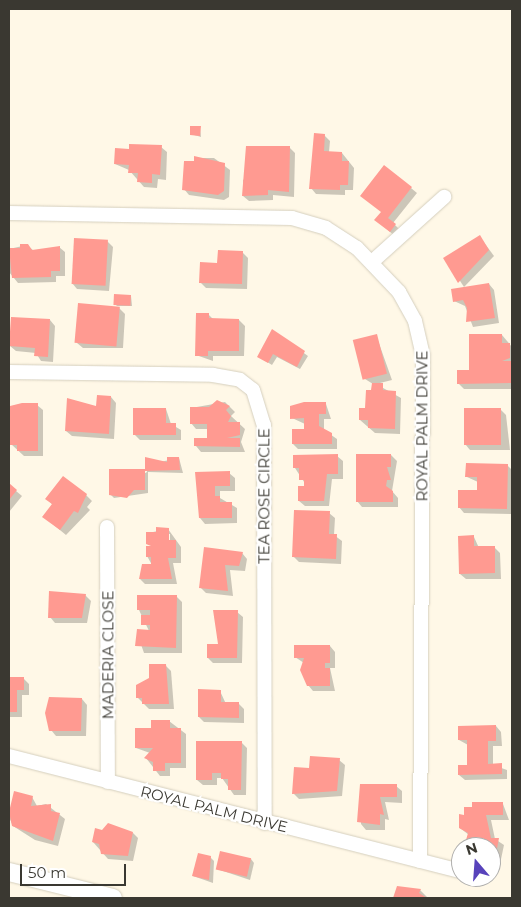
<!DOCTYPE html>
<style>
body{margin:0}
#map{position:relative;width:521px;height:907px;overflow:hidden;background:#fff8e7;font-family:Montserrat,sans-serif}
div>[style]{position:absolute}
.shadow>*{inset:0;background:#0003}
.building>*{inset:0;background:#ff9a91;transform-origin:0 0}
.roads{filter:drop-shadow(0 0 1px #d5cfbe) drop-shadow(0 0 1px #d5cfbe)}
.minor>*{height:14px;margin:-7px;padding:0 7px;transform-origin:7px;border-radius:7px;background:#fff}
.tertiary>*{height:18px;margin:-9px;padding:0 9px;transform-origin:9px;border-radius:9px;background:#fff}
span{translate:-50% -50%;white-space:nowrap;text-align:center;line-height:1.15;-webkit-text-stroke:4.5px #fff;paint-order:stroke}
.street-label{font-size:15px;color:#3a3831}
.frame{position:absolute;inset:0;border:10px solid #3a3831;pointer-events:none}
.north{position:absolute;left:451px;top:837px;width:50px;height:50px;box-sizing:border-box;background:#fff;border:1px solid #b0afad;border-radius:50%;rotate:342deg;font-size:14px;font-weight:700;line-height:20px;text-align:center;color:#3a3831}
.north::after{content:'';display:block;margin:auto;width:18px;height:22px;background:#5843bb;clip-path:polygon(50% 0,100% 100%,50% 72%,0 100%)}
.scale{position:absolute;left:20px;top:864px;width:106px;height:22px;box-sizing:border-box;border:2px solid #3a3831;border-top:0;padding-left:6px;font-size:15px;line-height:18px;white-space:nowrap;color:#3a3831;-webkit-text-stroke:4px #fff;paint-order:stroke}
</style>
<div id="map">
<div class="shadow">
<i style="clip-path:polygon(200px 128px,201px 137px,191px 134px)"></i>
<i style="clip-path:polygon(324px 135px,330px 141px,329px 152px,342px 153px,354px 168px,353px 190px,345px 190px,345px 195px,316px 194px,311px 188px)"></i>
<i style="clip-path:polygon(161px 147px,167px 152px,166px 180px,158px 179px,157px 188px,144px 187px,129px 170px,115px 164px)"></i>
<i style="clip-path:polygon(289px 147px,295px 153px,294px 197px,273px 195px,273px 200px,249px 201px,243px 196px,243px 180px)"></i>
<i style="clip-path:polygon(195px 158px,214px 158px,230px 170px,229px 197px,224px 200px,189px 195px,184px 189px)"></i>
<i style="clip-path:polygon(411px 188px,417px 193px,393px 223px,401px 231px,396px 237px,376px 220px)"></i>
<i style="clip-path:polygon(480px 237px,494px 256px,464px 287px,445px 258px)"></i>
<i style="clip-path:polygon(107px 241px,113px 247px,109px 291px,77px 289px,72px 283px)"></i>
<i style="clip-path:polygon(27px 245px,34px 251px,59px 247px,65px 252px,65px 276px,56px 276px,56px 282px,18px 283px,9px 272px,9px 249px)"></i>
<i style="clip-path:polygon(242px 252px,248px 258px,247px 289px,206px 288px,200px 282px,219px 264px)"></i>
<i style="clip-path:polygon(489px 284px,494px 290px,499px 323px,473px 327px,465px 306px,454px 301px)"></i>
<i style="clip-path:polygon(131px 296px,132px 306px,117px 306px,125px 314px,123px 348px,83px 348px,77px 343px,119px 308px,115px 304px)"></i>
<i style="clip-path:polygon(208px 314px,214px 320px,239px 320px,245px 326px,244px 356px,213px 356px,213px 361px,196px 355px)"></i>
<i style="clip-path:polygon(50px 320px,55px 326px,53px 362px,41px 361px,36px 353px,16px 351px,10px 346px)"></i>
<i style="clip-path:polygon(273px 331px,308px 356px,300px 369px,277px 357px,272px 365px,259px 357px)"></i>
<i style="clip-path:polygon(376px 335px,392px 380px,376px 384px,401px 398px,400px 434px,375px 433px,360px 420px,373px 392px,373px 384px,365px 379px)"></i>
<i style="clip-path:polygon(502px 335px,512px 347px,512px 389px,464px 389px,458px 383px)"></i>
<i style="clip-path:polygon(111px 397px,116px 403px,114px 439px,72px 436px,66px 431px,68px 399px,97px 407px)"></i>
<i style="clip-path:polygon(225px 402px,235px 412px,231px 416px,245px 429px,241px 442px,245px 452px,201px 452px,196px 446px,208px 439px,208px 429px,196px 429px,191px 423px,191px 408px)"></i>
<i style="clip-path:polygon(326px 404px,331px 419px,324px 419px,324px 430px,337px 439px,337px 449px,298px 449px,293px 444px,305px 430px,305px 424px,292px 418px)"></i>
<i style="clip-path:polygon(37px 405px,43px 410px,43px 456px,24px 456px,11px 444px)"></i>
<i style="clip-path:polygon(166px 409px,171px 424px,181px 430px,181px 440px,140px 440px,134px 434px)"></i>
<i style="clip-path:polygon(501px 410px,506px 415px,510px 450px,470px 450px,465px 444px)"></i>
<i style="clip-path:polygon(391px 455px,397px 461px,392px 491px,398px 498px,398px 507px,362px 507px,357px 501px)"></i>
<i style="clip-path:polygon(337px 456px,343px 461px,343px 479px,332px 479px,329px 506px,305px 506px,299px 501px,306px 485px,295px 468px)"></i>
<i style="clip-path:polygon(146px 458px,160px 462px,179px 458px,183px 473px,148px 472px,148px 493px,114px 498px,110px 494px,147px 472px)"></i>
<i style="clip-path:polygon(507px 465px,512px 470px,512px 514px,464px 513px,459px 507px,478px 491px,478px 482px,467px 477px)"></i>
<i style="clip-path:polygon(197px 473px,229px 473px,235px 478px,235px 491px,220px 491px,220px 498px,237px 508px,237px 523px,205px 524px,200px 518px)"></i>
<i style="clip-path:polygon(9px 485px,22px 496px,9px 512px)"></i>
<i style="clip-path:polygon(86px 495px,92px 501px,87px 507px,90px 510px,66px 535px,44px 517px,53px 505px,47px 499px)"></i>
<i style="clip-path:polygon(329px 513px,335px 518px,334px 535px,342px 541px,341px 564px,299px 562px,293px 556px)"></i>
<i style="clip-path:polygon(evenodd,168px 529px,181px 547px,181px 563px,173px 563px,177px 584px,145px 584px,140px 579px,152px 565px,147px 556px,152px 547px,148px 533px,168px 529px,167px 534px,170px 534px,170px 546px,167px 534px)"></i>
<i style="clip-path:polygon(474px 537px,479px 548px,494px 547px,500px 553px,501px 579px,466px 579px,460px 574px)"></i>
<i style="clip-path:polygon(205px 548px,242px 553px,247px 559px,245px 571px,230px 570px,233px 596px,206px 593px,200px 587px)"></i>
<i style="clip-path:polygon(85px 595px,91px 601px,87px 623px,55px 623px,50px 617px)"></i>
<i style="clip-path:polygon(176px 596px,182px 602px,182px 653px,144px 653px,137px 633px,149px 631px,139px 610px)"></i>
<i style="clip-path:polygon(214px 611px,237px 612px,243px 617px,242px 663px,213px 663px,208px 658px,219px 646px)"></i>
<i style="clip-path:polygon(330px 646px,335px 652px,335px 668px,330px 668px,335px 691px,313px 691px,308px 685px,304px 663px,295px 657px)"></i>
<i style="clip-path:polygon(165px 665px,171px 671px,174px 709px,149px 709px,137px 697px)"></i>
<i style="clip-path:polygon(9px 678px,24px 679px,29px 684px,29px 695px,22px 695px,22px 717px,9px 717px)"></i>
<i style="clip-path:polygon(220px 691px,226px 704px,239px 704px,244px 709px,244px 723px,204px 722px,199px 717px)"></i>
<i style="clip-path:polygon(82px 699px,87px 705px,86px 736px,56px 736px,51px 730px)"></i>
<i style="clip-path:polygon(169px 721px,186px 734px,186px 768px,170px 768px,170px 776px,160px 776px,146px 758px,150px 753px,136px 748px,152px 729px)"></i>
<i style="clip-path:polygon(496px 726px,501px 732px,502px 746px,493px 746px,493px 765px,507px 770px,507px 779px,465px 780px,459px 775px,469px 766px,468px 745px,459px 740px)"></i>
<i style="clip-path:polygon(241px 742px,247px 748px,246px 795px,234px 795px,222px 778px,217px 778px,217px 785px,203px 785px,197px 780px)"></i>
<i style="clip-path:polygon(339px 760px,345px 765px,342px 796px,299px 799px,293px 793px,310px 769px)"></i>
<i style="clip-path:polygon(361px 786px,396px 786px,402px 791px,402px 803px,385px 802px,389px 820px,385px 819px,385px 830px,366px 830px,361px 824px)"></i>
<i style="clip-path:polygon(15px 793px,32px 797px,37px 806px,46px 804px,65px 819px,58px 846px,35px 840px,13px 826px,9px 817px)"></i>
<i style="clip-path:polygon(503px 804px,509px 820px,491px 820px,495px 839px,504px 845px,500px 864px,491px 862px,491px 847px,467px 847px,469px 835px,460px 828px,473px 808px)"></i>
<i style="clip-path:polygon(133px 833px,138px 838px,133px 861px,108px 859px,93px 842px)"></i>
<i style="clip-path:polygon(210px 857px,214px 861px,213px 883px,193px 876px)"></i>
<i style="clip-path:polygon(251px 859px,254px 863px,250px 880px,217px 869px)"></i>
<i style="clip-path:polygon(398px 887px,420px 890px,428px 898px,394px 898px)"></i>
</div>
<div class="building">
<i style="clip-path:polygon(190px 126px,201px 126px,200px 136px,190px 135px)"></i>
<i style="clip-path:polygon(314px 133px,325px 134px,324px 151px,342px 152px,342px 161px,349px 161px,348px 185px,340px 185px,340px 190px,309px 189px)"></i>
<i style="clip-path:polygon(129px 144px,162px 145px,160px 175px,152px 174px,152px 183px,137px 182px,138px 173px,128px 173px,129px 165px,114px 164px,115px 148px,129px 149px)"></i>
<i style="clip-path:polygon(246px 146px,290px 146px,289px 192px,268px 190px,268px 195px,242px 196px)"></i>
<i style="clip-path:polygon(194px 156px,225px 163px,224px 191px,218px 195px,182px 190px,184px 161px,194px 161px)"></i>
<i style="clip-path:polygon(384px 165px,412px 187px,388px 218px,396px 224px,390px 232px,374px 220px,381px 212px,360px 196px)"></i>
<i style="clip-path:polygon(480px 235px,489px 250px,458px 283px,443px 258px)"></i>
<i style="left:74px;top:238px;width:34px;height:46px;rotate:3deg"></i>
<i style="clip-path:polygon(20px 244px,28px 244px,32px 250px,60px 246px,60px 271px,51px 271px,51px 277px,12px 278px,9px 248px,20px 248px)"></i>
<i style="clip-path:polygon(218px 250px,243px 251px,242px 284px,199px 283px,200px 262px,217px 263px)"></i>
<i style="clip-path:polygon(489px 283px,495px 318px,466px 322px,467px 308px,463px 300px,453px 302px,451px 289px)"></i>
<i style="left:114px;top:294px;width:17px;height:11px;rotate:3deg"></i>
<i style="left:78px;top:303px;width:42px;height:40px;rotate:5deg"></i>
<i style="clip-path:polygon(196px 313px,209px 313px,209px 318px,239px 319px,239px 351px,208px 351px,208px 356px,195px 356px)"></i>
<i style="clip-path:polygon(11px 317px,50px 319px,48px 357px,34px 356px,35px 348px,9px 346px)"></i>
<i style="clip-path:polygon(272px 329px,305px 351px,297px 367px,273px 354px,268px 363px,257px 357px)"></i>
<i style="left:377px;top:334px;width:41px;height:25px;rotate:76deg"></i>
<i style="clip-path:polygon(469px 334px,502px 334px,502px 343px,510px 343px,510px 358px,502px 361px,512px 361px,512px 383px,457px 384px,457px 370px,469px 370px)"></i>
<i style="clip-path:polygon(372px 383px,383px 383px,383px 390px,396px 391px,395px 429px,368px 428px,368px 420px,359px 420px,359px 408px,365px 408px,366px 390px,371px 390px)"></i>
<i style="clip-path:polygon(97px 395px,111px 396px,109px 434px,65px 431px,67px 398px,96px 406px)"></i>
<i style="clip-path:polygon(217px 400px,230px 406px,226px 410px,231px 416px,228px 422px,240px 422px,240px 435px,227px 438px,240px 438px,240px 447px,194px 446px,194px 438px,207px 438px,207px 424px,190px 424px,190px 407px,209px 407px)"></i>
<i style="clip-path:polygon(304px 402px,326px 402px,326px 414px,319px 414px,319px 426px,332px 433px,332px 444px,292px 444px,292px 429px,304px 429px,304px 418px,290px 419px,290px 406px)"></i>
<i style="clip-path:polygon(22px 403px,38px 403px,38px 451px,17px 451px,17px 445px,9px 445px,10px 406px)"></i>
<i style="clip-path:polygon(133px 408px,166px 408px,166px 423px,176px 423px,176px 435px,133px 435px)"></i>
<i style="left:464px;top:408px;width:37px;height:37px"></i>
<i style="clip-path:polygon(338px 454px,338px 474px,327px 474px,324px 501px,298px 501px,298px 486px,304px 486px,304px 480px,299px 480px,299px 468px,293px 468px,293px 455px)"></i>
<i style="clip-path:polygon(356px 454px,391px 454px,391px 467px,387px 467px,391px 480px,387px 480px,386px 486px,393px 491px,393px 502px,356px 502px)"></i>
<i style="clip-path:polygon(145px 457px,167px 462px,167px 457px,179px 457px,180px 470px,145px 471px,145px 490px,134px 490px,127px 498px,109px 495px,109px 469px,145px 469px)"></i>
<i style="clip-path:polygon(466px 463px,508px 464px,507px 509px,458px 508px,458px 490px,477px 490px,477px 477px,465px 477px)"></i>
<i style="clip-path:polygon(230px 471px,230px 486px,215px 486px,215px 496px,220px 496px,220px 502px,232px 502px,232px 518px,199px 518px,195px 472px)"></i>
<i style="clip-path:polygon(63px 476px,87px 494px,78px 513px,74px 511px,60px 530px,42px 517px,52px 504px,45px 499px)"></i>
<i style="clip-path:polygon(9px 483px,17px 490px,9px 500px)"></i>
<i style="clip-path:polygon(294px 510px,330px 511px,329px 534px,337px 534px,336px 559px,292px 557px)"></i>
<i style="clip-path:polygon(156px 527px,169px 528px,169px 540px,176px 540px,176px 558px,168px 558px,172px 579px,139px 579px,142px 564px,151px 564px,151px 557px,146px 557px,146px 546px,151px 546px,146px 544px,146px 532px,156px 532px)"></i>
<i style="clip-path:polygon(474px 535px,474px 546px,495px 546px,495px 573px,459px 574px,458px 536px)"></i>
<i style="clip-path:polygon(204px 547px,243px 552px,239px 566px,225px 565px,228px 591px,199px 588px)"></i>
<i style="clip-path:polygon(49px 591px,86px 594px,82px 618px,48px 618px)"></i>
<i style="clip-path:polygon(137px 595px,177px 595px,176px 648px,135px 646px,137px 629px,150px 630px,150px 625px,141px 625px,141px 615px,150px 615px,150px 610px,137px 610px)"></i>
<i style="clip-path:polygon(213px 610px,238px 610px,237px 658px,207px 658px,207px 644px,218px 644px)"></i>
<i style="clip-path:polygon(294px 645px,330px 645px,330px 663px,325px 663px,325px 668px,330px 668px,330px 686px,307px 686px,300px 670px,304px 658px,294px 658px)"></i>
<i style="clip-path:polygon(149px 664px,166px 664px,169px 704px,142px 704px,142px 698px,136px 698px,136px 685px,149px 678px)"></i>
<i style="clip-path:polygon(9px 677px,24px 677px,24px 690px,17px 690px,17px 712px,9px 712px)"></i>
<i style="clip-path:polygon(198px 689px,221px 690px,221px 702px,239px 702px,239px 718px,198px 717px)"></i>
<i style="clip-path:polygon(49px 697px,82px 698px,81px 731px,49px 731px,45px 713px)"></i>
<i style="clip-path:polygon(151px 720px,170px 720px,170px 728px,181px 728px,181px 763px,165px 763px,165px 771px,153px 771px,153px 762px,144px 758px,153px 748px,135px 748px,135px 728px,151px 728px)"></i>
<i style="clip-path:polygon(496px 725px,496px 741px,488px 741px,488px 764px,502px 763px,502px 774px,458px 775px,458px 765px,467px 765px,467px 740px,458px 740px,458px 726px)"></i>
<i style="clip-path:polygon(196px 741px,242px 741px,241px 790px,228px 790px,228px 779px,221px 779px,221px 773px,212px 773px,212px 780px,196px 780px)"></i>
<i style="clip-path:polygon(310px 756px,340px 758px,337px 791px,292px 794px,294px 767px,309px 768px)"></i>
<i style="clip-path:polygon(360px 784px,397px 784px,397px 797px,380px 797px,384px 815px,380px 814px,380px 825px,357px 822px)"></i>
<i style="clip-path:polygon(14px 791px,33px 796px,31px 806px,51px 804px,51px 811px,60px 813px,53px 841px,12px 826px,9px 812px)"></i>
<i style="clip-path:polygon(472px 802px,503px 802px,503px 815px,486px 815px,491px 838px,499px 838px,495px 859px,491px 859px,491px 847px,464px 847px,468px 833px,459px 828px,459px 814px,464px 815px,464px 807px,472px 807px)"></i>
<i style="clip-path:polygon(108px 823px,133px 832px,128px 856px,101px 854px,99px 844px,92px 842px,95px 828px,102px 830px)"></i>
<i style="left:220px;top:851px;width:32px;height:19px;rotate:13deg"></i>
<i style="clip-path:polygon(198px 853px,211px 856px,209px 880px,192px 876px)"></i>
<i style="clip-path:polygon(397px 886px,421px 889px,419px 893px,427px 898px,393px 898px)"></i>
</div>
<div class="roads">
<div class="minor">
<i style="left:9px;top:213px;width:283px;rotate:1deg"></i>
<i style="left:292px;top:218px;width:35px;rotate:16deg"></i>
<i style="left:326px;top:228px;width:37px;rotate:33deg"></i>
<i style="left:357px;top:248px;width:61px;rotate:46.3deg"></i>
<i style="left:399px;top:292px;width:33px;rotate:61deg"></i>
<i style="left:415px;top:321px;width:35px;rotate:77deg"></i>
<i style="left:423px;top:355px;width:506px;rotate:90.34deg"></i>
<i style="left:373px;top:261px;width:96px;rotate:-42deg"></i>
<i style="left:9px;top:372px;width:204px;rotate:0.8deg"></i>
<i style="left:213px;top:375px;width:27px;rotate:10deg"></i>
<i style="left:240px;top:380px;width:16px;rotate:38deg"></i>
<i style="left:253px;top:390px;width:37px;rotate:73deg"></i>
<i style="left:264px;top:425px;width:398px;rotate:89.9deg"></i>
<i style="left:107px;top:527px;width:255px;rotate:89.8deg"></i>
<i style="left:9px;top:756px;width:466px;rotate:14.3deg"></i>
</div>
<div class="tertiary">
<i style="left:9px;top:872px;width:107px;rotate:14deg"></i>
</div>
</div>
<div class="street-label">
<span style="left:422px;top:426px;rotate:-90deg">ROYAL PALM DRIVE</span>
<span style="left:264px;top:496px;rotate:-90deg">TEA ROSE CIRCLE</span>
<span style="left:108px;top:655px;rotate:-90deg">MADERIA CLOSE</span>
<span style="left:214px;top:809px;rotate:14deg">ROYAL PALM DRIVE</span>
</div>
<div class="frame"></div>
<div class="north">N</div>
<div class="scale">50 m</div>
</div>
